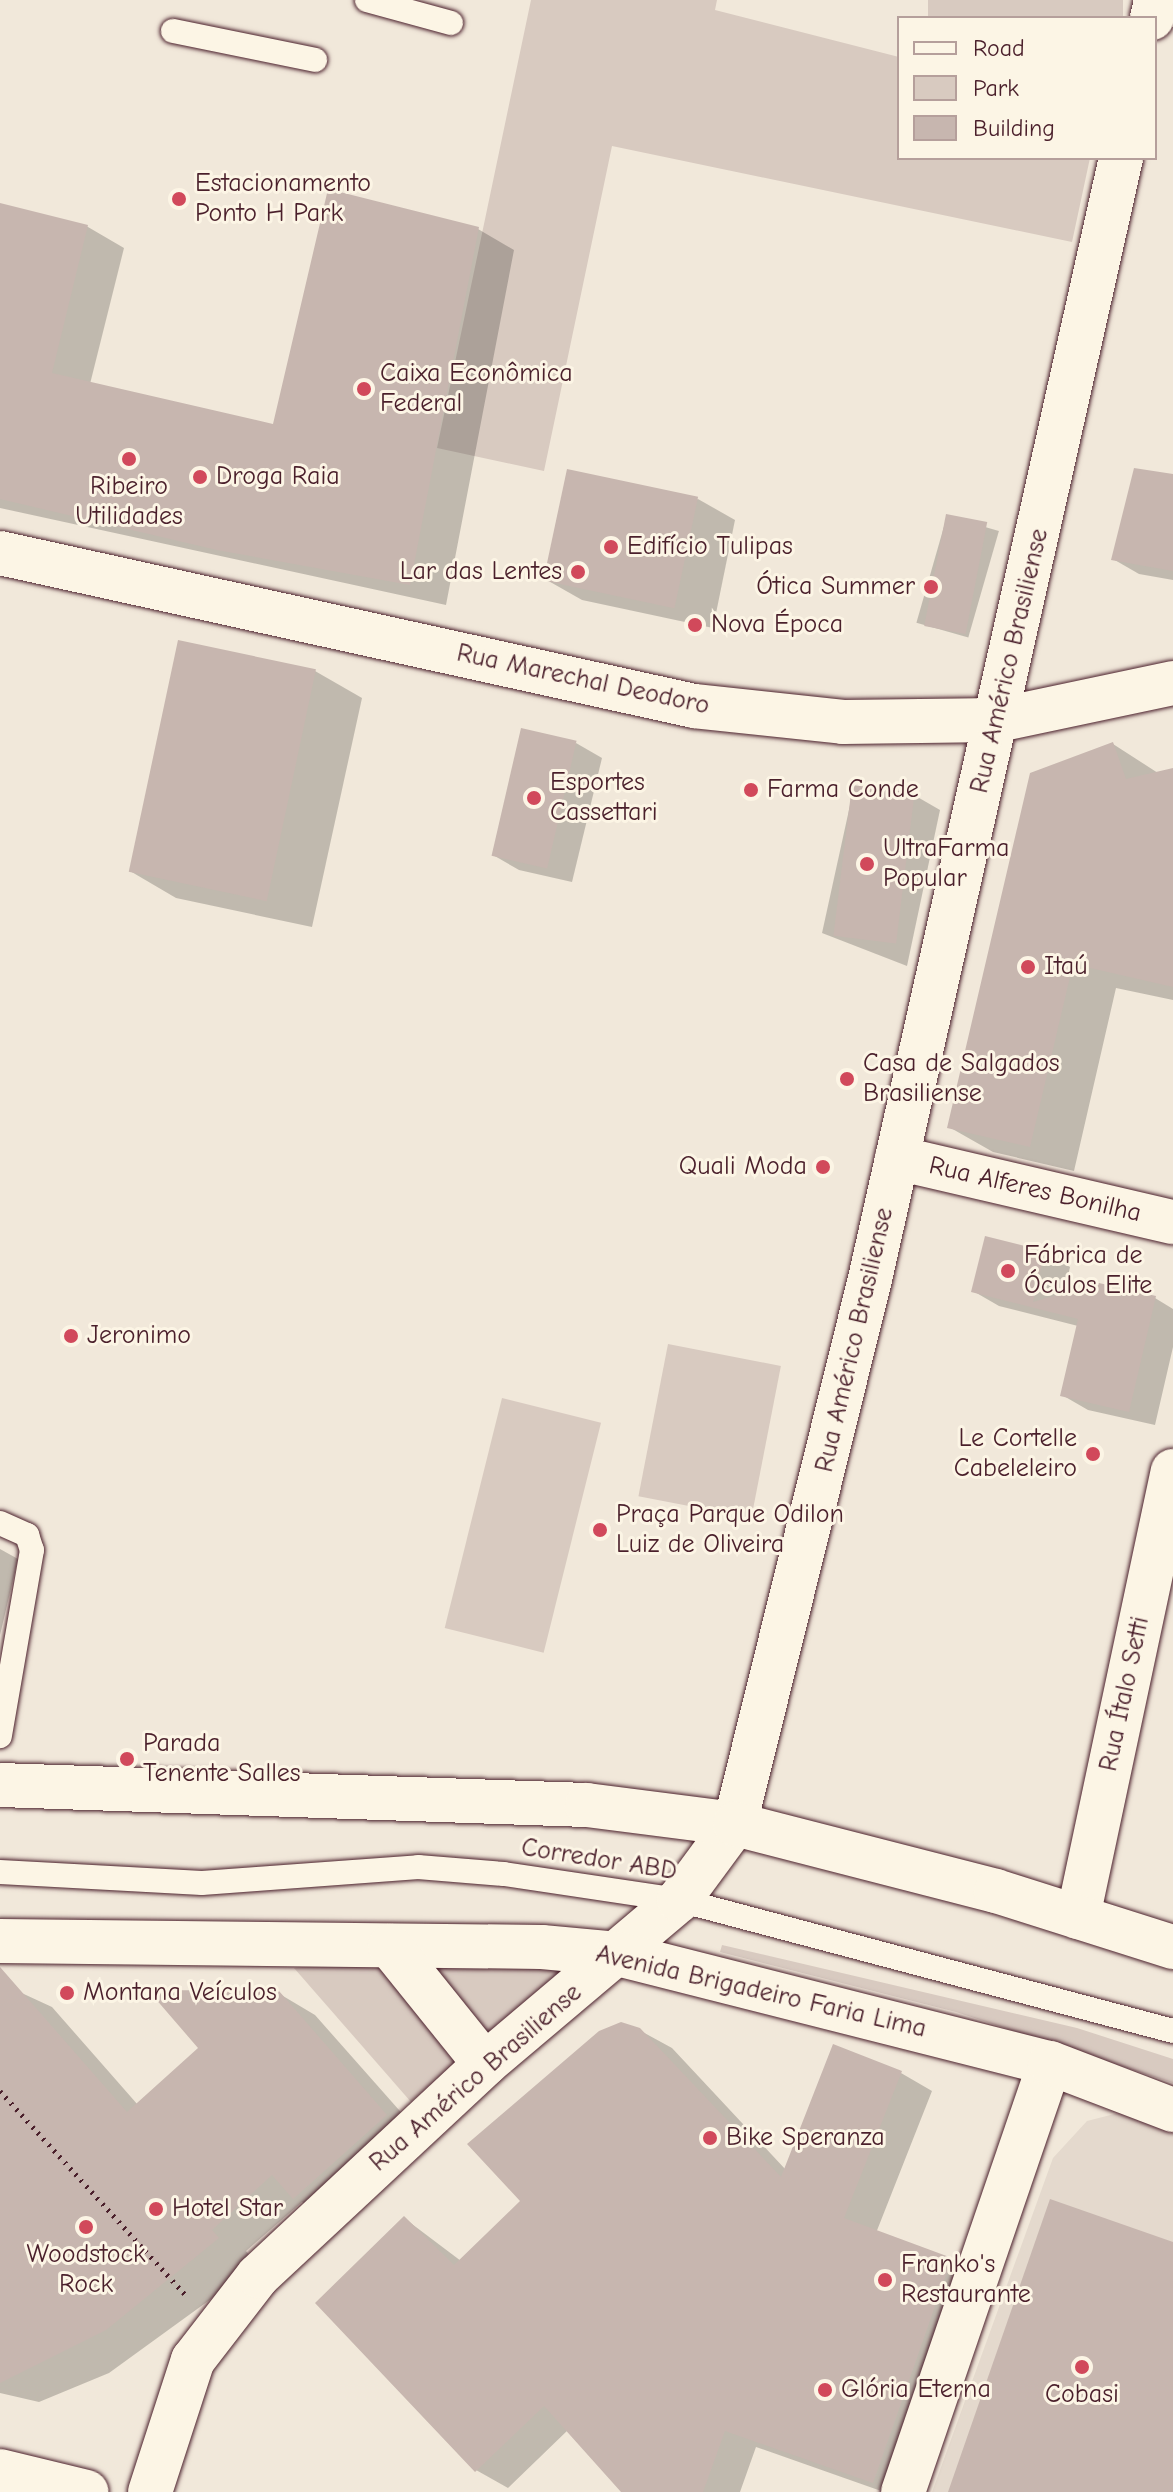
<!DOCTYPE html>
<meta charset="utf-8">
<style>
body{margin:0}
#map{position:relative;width:1173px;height:2492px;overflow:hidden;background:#f1e8da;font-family:"Comic Neue",sans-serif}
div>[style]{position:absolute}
.built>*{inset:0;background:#e4d9cd}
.green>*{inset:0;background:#d8cac0;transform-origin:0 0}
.shadow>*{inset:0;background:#0003;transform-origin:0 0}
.building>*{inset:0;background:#c7b6af;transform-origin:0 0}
.path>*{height:5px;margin-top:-2.5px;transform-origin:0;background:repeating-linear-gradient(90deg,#4a1f2b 0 2px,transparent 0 8px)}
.roads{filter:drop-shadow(0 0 2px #4a1f2b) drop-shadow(0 0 2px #4a1f2b)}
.lane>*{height:24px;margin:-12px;padding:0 12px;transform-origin:12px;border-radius:12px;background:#fcf5e5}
.street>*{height:44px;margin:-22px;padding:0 22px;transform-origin:22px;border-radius:22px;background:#fcf5e5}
.secondary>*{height:44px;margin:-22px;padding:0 22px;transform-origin:22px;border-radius:22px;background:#fcf5e5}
.primary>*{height:44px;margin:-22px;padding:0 22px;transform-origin:22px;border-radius:22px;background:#fcf5e5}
.dots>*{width:22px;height:22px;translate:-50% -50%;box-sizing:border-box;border:4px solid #fcf5e5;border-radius:50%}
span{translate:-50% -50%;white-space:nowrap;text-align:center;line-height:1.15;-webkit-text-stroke:6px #fcf5e5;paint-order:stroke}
.poi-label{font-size:26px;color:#4a1f2b}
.left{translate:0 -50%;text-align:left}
.right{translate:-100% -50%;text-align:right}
.street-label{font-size:26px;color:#4a1f2b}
.legend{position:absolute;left:897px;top:16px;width:260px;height:144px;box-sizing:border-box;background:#fcf5e5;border:2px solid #b59f9b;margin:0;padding:10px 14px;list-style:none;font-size:24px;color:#4a1f2b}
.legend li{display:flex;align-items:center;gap:16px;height:40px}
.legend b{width:40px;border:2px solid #b59f9b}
</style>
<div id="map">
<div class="built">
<i style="clip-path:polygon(1138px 2108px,1173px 2121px,1173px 2492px,932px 2492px,1053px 2158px,1087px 2121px)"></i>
</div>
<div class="green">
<i style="clip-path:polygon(531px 0,717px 0,715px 10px,899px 57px,899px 158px,1090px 158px,1072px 242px,612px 146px,544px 471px,437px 448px)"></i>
<i style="left:928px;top:0;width:195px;height:19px"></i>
<i style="left:668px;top:1344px;width:115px;height:155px;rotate:11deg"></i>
<i style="left:502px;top:1398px;width:102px;height:237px;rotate:14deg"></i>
<i style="clip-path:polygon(722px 1945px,1077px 2028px,1173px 2059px,1173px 2083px,956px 2012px,720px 1952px)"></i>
<i style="clip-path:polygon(388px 1958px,469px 2051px,411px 2102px,294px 1968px)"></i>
<i style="clip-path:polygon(414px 1961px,567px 1967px,478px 2041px)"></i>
</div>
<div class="shadow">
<i style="clip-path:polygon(0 205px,88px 227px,124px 248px,90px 384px,274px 426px,478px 229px,514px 250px,446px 605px,0 508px)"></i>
<i style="clip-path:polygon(1173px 476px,1173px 580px,1139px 574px,1113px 559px)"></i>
<i style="clip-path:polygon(698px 499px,735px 520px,713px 628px,582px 600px,545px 579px)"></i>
<i style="left:947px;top:516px;width:54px;height:111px;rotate:16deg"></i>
<i style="clip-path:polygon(315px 671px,362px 698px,312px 927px,176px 898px,130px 871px)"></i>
<i style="clip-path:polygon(576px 743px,602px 758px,572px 882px,519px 870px,493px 855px)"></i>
<i style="clip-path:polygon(1113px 744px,1158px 773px,1173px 770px,1173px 1000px,1116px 988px,1074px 1171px,993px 1152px,949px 1127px)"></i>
<i style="clip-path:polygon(854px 787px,914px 795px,940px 810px,907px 966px,822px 933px)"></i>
<i style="clip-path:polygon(1044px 1252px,1070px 1267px,1064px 1295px,1155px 1298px,1173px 1309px,1173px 1347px,1155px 1425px,1088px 1410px,1062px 1395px,1078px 1326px,999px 1306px,973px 1291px)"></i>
<i style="clip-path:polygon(0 1549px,18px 1559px,0 1635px)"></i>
<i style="clip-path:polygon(0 1983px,52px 2007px,138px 2105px,278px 1993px,315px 2015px,422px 2136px,330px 2218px,302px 2202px,246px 2251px,254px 2260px,211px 2299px,109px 2373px,39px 2402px,0 2393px)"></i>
<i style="clip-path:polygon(639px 2030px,672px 2048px,786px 2170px,901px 2073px,932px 2091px,876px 2233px,982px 2278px,884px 2492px,756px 2447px,740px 2492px,623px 2492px,568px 2430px,508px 2488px,476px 2470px,404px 2218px,461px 2261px,523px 2201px)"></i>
</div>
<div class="building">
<i style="clip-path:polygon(328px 189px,479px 227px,410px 585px,217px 550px,0 499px,0 203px,88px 225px,52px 373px,273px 424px)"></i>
<i style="clip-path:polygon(1134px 468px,1173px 474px,1173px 571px,1111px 560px)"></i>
<i style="left:567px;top:469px;width:134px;height:114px;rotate:12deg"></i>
<i style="left:946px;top:514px;width:42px;height:114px;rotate:11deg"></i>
<i style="left:178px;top:640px;width:141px;height:237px;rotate:12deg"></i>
<i style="left:521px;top:728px;width:57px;height:131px;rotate:13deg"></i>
<i style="clip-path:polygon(1113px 742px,1126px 779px,1173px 768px,1173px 987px,1073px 964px,1030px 1147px,947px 1128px,1030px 773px)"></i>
<i style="left:852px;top:785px;width:63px;height:152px;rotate:7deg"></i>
<i style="clip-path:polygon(985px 1236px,1045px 1251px,1033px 1302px,1099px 1283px,1156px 1296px,1129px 1412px,1060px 1396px,1078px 1319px,971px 1292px)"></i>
<i style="clip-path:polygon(0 1967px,127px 2112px,198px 2048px,148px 1990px,279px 1991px,387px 2115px,293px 2199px,272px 2175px,212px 2230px,219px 2238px,106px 2330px,0 2383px)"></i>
<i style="clip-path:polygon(621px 2022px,640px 2028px,781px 2177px,833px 2044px,902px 2071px,844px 2218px,952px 2258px,873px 2483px,725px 2431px,703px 2492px,621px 2492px,544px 2406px,475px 2472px,315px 2303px,404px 2216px,454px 2265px,520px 2201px,467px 2144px,599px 2031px)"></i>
<i style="clip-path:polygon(1050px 2199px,1173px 2242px,1173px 2492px,948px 2492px)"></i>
</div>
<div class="path">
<i style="left:0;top:2091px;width:275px;rotate:47.7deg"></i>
</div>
<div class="roads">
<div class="lane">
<i style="left:367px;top:0;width:87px;rotate:15.3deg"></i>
<i style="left:173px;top:31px;width:145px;rotate:11.5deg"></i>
<i style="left:0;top:1523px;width:30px;rotate:24deg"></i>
<i style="left:27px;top:1535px;width:16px;rotate:72deg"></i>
<i style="left:32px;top:1550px;width:189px;rotate:99.8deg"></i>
<i style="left:0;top:1872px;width:202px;rotate:3.1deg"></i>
<i style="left:202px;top:1883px;width:217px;rotate:-4.2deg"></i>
<i style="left:418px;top:1867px;width:86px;rotate:4.7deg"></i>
<i style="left:504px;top:1874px;width:177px;rotate:8.5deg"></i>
<i style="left:679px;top:1900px;width:511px;rotate:14.85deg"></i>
</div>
<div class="street">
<i style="left:897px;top:1158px;width:283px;rotate:13.1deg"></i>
<i style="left:1078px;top:1917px;width:456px;rotate:-78deg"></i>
<i style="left:903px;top:2492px;width:453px;rotate:-71.1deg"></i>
</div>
<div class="secondary">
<i style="left:1152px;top:18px;width:18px;rotate:-77deg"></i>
<i style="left:0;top:553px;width:711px;rotate:12.43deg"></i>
<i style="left:694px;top:706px;width:150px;rotate:6.1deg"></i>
<i style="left:843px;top:722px;width:155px;rotate:-0.7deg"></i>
<i style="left:998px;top:720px;width:179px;rotate:-11.9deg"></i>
<i style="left:150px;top:2492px;width:139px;rotate:-72deg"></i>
<i style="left:193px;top:2360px;width:106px;rotate:-52.3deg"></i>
<i style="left:258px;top:2276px;width:311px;rotate:-43deg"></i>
<i style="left:485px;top:2064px;width:254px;rotate:-40.2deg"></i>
<i style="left:679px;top:1900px;width:94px;rotate:-53.6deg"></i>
<i style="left:735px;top:1824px;width:561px;rotate:-76.09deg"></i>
<i style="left:870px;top:1279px;width:1149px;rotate:-77.38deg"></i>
</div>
<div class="primary">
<i style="left:0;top:1785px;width:587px;rotate:1.95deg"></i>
<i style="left:587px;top:1805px;width:149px;rotate:7.3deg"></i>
<i style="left:735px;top:1824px;width:269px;rotate:14.4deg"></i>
<i style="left:996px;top:1891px;width:186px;rotate:17.6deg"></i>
<i style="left:0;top:1941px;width:542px;rotate:0.63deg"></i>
<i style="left:542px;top:1947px;width:76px;rotate:5.3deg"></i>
<i style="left:618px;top:1954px;width:446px;rotate:14.2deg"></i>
<i style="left:1050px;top:2063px;width:132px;rotate:20.9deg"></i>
<i style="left:390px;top:1946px;width:151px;rotate:51.2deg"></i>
<i style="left:0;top:2471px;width:89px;rotate:13.6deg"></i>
</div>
</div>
<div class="dots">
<i style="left:179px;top:199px;background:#d1495b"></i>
<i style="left:364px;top:389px;background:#d1495b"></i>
<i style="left:129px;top:459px;background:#d1495b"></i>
<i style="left:200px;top:477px;background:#d1495b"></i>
<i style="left:611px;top:547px;background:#d1495b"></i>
<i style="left:578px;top:572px;background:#d1495b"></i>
<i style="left:931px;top:587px;background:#d1495b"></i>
<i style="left:695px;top:625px;background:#d1495b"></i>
<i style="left:751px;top:790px;background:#d1495b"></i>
<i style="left:534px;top:798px;background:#d1495b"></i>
<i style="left:867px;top:864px;background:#d1495b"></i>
<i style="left:1028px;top:967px;background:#d1495b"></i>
<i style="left:847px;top:1079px;background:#d1495b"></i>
<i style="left:823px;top:1167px;background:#d1495b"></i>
<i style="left:1008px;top:1271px;background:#d1495b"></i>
<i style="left:71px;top:1336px;background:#d1495b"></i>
<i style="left:1093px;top:1454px;background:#d1495b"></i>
<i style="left:600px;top:1530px;background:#d1495b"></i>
<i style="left:127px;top:1759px;background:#d1495b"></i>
<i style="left:67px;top:1993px;background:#d1495b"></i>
<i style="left:710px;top:2138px;background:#d1495b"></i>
<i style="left:156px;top:2209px;background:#d1495b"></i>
<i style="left:86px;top:2227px;background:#d1495b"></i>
<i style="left:885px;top:2280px;background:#d1495b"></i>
<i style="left:1082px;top:2367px;background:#d1495b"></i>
<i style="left:825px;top:2390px;background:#d1495b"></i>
</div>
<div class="poi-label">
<span class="left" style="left:195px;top:199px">Estacionamento<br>Ponto H Park</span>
<span class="left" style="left:380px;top:389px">Caixa Econômica<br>Federal</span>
<span class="left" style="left:216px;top:477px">Droga Raia</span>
<span style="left:129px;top:502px">Ribeiro<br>Utilidades</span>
<span class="left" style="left:627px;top:547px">Edifício Tulipas</span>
<span class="right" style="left:562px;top:572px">Lar das Lentes</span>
<span class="right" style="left:915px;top:587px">Ótica Summer</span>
<span class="left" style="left:711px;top:625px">Nova Época</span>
<span class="left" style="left:550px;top:798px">Esportes<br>Cassettari</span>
<span class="left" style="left:767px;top:790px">Farma Conde</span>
<span class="left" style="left:883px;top:864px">UltraFarma<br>Popular</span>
<span class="left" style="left:1044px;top:967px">Itaú</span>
<span class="left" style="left:863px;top:1079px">Casa de Salgados<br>Brasiliense</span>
<span class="right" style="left:807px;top:1167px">Quali Moda</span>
<span class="left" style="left:1024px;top:1271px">Fábrica de<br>Óculos Elite</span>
<span class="left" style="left:87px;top:1336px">Jeronimo</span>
<span class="right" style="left:1077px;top:1454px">Le Cortelle<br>Cabeleleiro</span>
<span class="left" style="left:616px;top:1530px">Praça Parque Odilon<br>Luiz de Oliveira</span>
<span class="left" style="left:143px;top:1759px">Parada<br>Tenente Salles</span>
<span class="left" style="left:83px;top:1993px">Montana Veículos</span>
<span class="left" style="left:726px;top:2138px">Bike Speranza</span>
<span class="left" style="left:172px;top:2209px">Hotel Star</span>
<span style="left:86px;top:2270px">Woodstock<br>Rock</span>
<span class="left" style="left:901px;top:2280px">Franko's<br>Restaurante</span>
<span class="left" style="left:841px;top:2390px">Glória Eterna</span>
<span style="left:1082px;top:2395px">Cobasi</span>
</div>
<div class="street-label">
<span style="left:1010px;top:661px;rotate:-77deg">Rua Américo Brasiliense</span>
<span style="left:583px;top:680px;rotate:12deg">Rua Marechal Deodoro</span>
<span style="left:1035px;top:1190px;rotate:13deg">Rua Alferes Bonilha</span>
<span style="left:855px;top:1340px;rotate:-77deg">Rua Américo Brasiliense</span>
<span style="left:1125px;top:1694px;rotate:-78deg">Rua Ítalo Setti</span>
<span style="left:599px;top:1860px;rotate:9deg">Corredor ABD</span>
<span style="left:761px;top:1992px;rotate:13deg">Avenida Brigadeiro Faria Lima</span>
<span style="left:476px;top:2078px;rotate:-41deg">Rua Américo Brasiliense</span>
</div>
<ul class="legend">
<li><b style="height:10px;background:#fcf5e5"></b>Road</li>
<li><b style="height:22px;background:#d8cac0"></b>Park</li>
<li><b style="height:22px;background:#c7b6af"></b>Building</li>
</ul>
</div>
